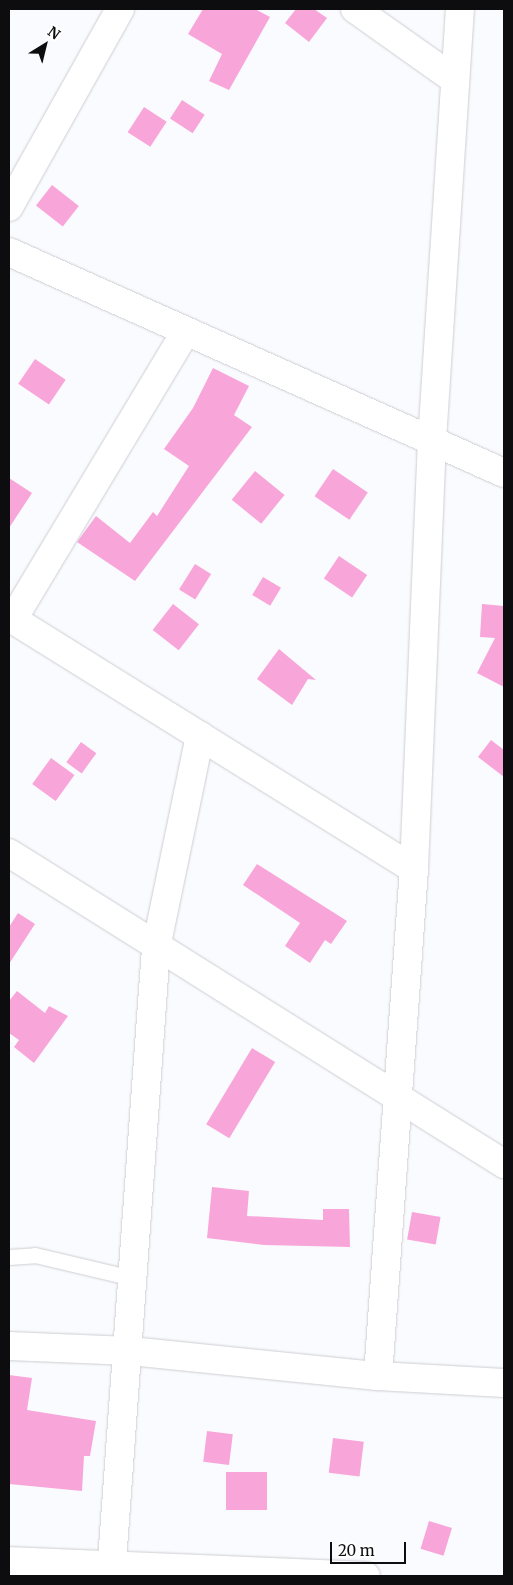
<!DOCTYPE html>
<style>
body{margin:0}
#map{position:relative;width:513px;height:1585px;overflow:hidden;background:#fafbfe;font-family:Merriweather,serif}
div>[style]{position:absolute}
.building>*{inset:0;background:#f8a5da;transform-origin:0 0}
.roads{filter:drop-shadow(0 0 1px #cdced2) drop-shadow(0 0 1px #cdced2)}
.lane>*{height:15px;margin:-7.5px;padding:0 7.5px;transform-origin:7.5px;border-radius:7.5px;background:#fff}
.street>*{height:28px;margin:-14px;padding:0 14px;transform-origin:14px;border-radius:14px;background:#fff}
span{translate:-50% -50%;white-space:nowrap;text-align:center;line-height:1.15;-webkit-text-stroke:5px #fff;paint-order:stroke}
.frame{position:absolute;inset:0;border:10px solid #0d0d0f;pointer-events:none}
.north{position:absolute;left:20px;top:20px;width:50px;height:50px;-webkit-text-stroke:4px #fff;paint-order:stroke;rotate:36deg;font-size:14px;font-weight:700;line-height:20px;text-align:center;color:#0d0d0f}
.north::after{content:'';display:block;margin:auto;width:18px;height:22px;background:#0d0d0f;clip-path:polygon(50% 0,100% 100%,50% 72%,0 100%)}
.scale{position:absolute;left:330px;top:1542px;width:76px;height:22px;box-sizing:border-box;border:2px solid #0d0d0f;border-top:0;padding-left:6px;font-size:15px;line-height:18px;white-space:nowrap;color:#0d0d0f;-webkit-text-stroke:4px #fff;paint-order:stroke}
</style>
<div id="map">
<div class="building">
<i style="clip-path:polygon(203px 9px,255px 9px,270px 17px,229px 90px,209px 81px,222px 54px,188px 34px)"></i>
<i style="clip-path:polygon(296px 9px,314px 9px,327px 18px,309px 42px,285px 23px)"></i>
<i style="left:182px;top:100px;width:27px;height:22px;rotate:33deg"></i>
<i style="left:144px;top:107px;width:27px;height:30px;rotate:33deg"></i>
<i style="left:52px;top:185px;width:34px;height:26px;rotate:38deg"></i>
<i style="left:35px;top:359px;width:37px;height:30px;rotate:34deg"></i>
<i style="clip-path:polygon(213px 368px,249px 386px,234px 415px,252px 427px,135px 581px,77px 542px,96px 516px,130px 543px,153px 512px,157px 516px,189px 466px,164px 449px,193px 408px)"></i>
<i style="left:333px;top:469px;width:42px;height:33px;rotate:34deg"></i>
<i style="left:255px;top:471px;width:38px;height:37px;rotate:39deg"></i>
<i style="clip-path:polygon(9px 478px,32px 493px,9px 528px)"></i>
<i style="left:339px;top:556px;width:34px;height:27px;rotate:34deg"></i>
<i style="left:195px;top:564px;width:19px;height:30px;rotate:32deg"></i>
<i style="left:263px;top:577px;width:21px;height:21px;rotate:31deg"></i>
<i style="left:173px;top:604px;width:33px;height:33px;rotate:38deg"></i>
<i style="clip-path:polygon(482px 604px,504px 606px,504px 687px,477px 673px,495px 638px,480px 637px)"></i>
<i style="clip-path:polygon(279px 649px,316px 680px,308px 679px,292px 705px,257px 679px)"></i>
<i style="clip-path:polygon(491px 740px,504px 750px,504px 777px,478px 757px)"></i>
<i style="left:81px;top:742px;width:19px;height:25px;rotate:36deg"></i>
<i style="left:51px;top:758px;width:29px;height:32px;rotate:36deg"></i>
<i style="clip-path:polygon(257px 864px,347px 921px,331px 944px,325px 940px,310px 963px,285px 946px,300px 923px,243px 885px)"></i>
<i style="clip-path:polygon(18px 913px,35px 924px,9px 964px,9px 927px)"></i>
<i style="clip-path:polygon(17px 991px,45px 1013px,49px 1006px,68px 1016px,34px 1063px,14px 1047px,19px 1040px,9px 1033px,9px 1001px)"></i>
<i style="left:252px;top:1048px;width:27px;height:89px;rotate:31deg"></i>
<i style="clip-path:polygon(212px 1187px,249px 1191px,247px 1216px,323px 1220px,323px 1209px,349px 1209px,350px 1247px,264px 1245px,207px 1238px)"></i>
<i style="left:412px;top:1212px;width:29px;height:28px;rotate:10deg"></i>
<i style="clip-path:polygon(9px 1375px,32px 1378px,27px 1410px,96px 1421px,90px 1456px,84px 1456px,82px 1491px,9px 1484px)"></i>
<i style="left:207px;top:1431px;width:26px;height:31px;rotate:7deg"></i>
<i style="left:333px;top:1438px;width:31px;height:35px;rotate:7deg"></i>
<i style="left:267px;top:1472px;width:38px;height:41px;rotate:90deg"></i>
<i style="left:429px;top:1521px;width:24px;height:29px;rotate:17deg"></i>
</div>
<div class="roads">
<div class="lane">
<i style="left:9px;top:1257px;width:26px;rotate:-4deg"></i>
<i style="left:35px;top:1255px;width:100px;rotate:13.3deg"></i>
</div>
<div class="street">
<i style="left:355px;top:9px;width:121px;rotate:35.3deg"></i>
<i style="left:9px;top:207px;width:227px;rotate:-60.7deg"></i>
<i style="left:9px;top:252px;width:542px;rotate:24.06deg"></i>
<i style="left:9px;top:617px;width:477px;rotate:31.9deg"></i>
<i style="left:13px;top:619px;width:332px;rotate:-59deg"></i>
<i style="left:9px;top:853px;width:585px;rotate:32.14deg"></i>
<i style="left:9px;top:1346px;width:121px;rotate:2.4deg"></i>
<i style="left:130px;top:1351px;width:249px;rotate:5.8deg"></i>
<i style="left:378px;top:1376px;width:126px;rotate:3.2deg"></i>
<i style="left:378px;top:1376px;width:508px;rotate:-85.94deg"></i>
<i style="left:414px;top:869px;width:428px;rotate:-87.6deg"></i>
<i style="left:432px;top:441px;width:433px;rotate:-86.3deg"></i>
<i style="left:9px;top:1561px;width:357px;rotate:2.4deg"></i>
<i style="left:111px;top:1576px;width:630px;rotate:-85.9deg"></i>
<i style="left:156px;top:948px;width:217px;rotate:-78.3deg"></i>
</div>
</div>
<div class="frame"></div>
<div class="north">N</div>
<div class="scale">20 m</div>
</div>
